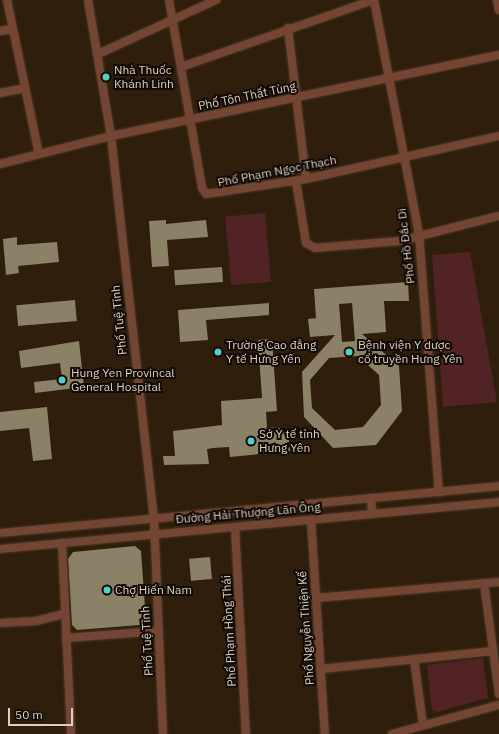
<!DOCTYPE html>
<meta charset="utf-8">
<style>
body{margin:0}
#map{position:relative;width:499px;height:734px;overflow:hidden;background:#2f1e0b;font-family:"IBM Plex Sans",sans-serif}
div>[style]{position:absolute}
.green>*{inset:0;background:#512325;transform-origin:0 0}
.building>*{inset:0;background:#8a8166;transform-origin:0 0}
.roads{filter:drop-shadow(0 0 1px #4b3a29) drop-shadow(0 0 1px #4b3a29)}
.minor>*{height:8px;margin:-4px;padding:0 4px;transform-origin:4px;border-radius:4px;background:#734532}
.dots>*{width:11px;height:11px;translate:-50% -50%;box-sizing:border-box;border:2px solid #110a04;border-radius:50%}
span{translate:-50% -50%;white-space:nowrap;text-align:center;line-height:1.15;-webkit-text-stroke:4px #110a04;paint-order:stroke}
.poi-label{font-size:12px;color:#dbd0c4}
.left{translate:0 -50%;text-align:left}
.street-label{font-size:12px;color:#dbd0c4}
.scale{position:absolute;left:8px;top:708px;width:65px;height:18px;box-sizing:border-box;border:2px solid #dbd0c4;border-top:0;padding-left:5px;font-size:12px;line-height:14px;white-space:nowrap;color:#dbd0c4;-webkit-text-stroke:3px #110a04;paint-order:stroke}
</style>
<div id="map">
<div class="green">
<i style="left:265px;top:213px;width:69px;height:40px;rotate:85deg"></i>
<i style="clip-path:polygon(470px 252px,497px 402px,443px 407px,432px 255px)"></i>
<i style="clip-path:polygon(483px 658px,488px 698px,437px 712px,432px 710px,427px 665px)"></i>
</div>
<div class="building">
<i style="clip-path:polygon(166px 220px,166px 224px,206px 220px,208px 237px,167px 240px,169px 266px,152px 267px,149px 221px)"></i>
<i style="clip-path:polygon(17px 237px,17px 245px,57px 242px,59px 262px,18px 266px,19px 273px,6px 275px,3px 239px)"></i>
<i style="left:222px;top:267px;width:15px;height:48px;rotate:86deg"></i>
<i style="clip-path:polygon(evenodd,408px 282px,409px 301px,384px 301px,386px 332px,362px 334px,399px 366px,402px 411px,376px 445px,333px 448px,304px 417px,302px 372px,335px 335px,310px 337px,308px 319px,316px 318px,314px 289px,408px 282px,352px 303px,355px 341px,342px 342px,339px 304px,352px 303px,408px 282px,358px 356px,379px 375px,381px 405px,363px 427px,335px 430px,312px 408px,310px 380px,329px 358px,358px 356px)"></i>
<i style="left:75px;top:300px;width:21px;height:59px;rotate:85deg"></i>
<i style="clip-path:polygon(269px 303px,269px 315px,206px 320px,208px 340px,180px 342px,178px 310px)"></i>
<i style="clip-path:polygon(272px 339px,277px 411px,266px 412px,267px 427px,288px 429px,290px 451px,230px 457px,229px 447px,213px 448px,207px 449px,209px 464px,164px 465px,163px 456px,175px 456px,173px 431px,222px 425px,221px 401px,262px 398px,258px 340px)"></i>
<i style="clip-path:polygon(79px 341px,84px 387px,35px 393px,34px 382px,62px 379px,60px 363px,21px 368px,19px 351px)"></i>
<i style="clip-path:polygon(47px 407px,52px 459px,33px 461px,29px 428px,0 431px,0 412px)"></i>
<i style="clip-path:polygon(135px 546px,141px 551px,146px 621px,139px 625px,77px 630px,72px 625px,68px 559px,73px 552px)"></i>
<i style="left:210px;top:557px;width:22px;height:21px;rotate:85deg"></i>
</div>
<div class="roads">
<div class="minor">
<i style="left:7px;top:0;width:157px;rotate:78.3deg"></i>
<i style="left:88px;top:0;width:138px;rotate:80.4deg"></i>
<i style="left:111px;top:136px;width:385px;rotate:83.6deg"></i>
<i style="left:154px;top:519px;width:215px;rotate:87.6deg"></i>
<i style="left:169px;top:0;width:191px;rotate:80deg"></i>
<i style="left:202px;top:188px;width:7px;rotate:56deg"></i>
<i style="left:206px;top:194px;width:101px;rotate:-8.5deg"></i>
<i style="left:306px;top:179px;width:198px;rotate:-12.6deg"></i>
<i style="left:374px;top:0;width:238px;rotate:79.1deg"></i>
<i style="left:419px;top:234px;width:259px;rotate:85.6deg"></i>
<i style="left:497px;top:0;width:10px;rotate:79deg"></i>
<i style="left:288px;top:28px;width:152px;rotate:83.2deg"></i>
<i style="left:0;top:31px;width:13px;rotate:-9deg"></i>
<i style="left:98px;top:54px;width:130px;rotate:-24.6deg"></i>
<i style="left:181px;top:67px;width:203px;rotate:-19.2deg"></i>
<i style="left:0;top:93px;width:25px;rotate:-11deg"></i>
<i style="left:0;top:164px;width:114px;rotate:-14.2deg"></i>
<i style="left:111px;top:136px;width:396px;rotate:-11.8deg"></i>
<i style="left:296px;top:181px;width:63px;rotate:80.8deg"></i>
<i style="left:306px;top:243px;width:10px;rotate:29deg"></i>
<i style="left:315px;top:248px;width:85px;rotate:-4.7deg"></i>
<i style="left:400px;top:241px;width:102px;rotate:-14.2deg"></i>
<i style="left:371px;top:498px;width:16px;rotate:86deg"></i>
<i style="left:311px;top:520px;width:214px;rotate:86.3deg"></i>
<i style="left:235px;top:527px;width:207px;rotate:87deg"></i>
<i style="left:0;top:533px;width:501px;rotate:-5.38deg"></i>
<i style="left:62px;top:543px;width:191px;rotate:87.3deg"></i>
<i style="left:0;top:549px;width:501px;rotate:-5.38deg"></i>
<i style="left:484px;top:583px;width:112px;rotate:82.3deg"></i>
<i style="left:316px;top:598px;width:184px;rotate:-5deg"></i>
<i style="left:0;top:623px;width:36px;rotate:-3deg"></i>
<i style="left:36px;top:621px;width:29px;rotate:-14deg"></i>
<i style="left:66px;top:638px;width:93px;rotate:-4.3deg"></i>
<i style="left:414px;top:659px;width:67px;rotate:82.2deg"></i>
<i style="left:321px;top:669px;width:173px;rotate:-6deg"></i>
<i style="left:392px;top:734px;width:111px;rotate:-15.2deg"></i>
</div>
</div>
<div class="dots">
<i style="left:106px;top:77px;background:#54cdc7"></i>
<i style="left:218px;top:352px;background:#54cdc7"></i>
<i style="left:349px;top:352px;background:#54cdc7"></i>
<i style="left:62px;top:380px;background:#54cdc7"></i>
<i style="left:251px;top:441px;background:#54cdc7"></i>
<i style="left:107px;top:590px;background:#54cdc7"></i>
</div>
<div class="poi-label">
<span class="left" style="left:114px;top:77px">Nhà Thuốc<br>Khánh Linh</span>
<span class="left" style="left:226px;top:352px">Trường Cao đẳng<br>Y tế Hưng Yên</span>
<span class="left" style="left:358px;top:352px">Bệnh viện Y dược<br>cổ truyền Hưng Yên</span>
<span class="left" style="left:71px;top:380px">Hung Yen Provincal<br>General Hospital</span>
<span class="left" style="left:259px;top:441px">Sở Y tế tỉnh<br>Hưng Yên</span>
<span class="left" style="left:115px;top:590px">Chợ Hiến Nam</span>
</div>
<div class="street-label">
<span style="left:247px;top:96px;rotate:-12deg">Phố Tôn Thất Tùng</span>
<span style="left:277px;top:171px;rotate:-11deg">Phố Phạm Ngọc Thạch</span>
<span style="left:406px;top:246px;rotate:-97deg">Phố Hồ Đắc Di</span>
<span style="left:119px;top:320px;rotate:-96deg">Phố Tuệ Tĩnh</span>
<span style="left:248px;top:513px;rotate:-5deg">Đường Hải Thượng Lãn Ông</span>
<span style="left:306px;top:628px;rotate:-94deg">Phố Nguyễn Thiện Kế</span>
<span style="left:229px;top:631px;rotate:-93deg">Phố Phạm Hồng Thái</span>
<span style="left:147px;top:641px;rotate:-93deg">Phố Tuệ Tĩnh</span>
</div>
<div class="scale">50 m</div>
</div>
